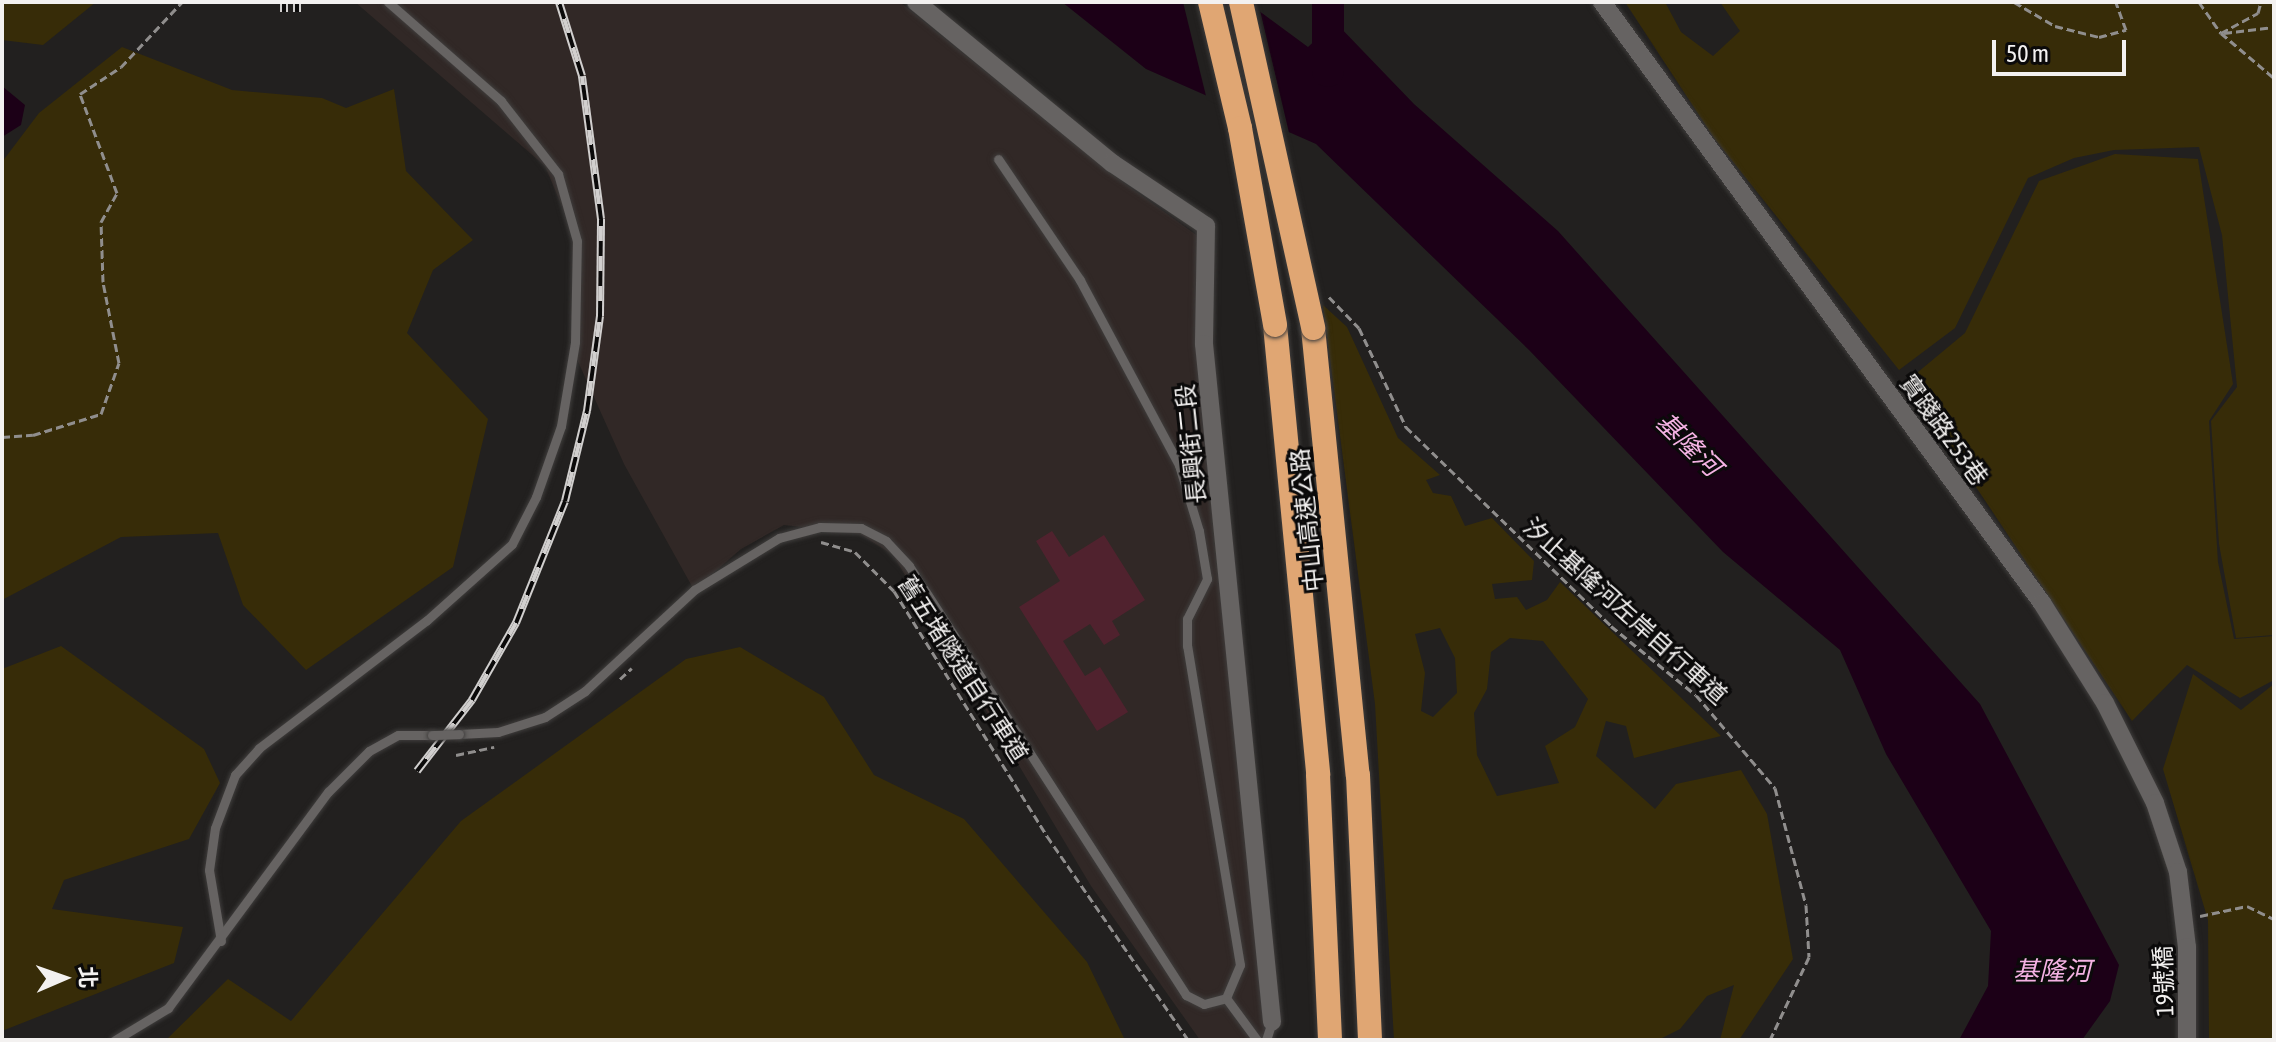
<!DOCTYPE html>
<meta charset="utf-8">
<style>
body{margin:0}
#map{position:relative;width:2276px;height:1042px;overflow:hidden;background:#22201f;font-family:"Asap Condensed","Noto Sans TC",sans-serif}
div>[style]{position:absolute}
.built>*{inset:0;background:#312826}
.green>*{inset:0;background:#372c08}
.water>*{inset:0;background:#1c0017}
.pier>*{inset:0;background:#22201f}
.river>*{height:32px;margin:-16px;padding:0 16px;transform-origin:16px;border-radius:16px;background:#1c0017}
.building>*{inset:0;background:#50222e}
.path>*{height:3px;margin-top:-1.5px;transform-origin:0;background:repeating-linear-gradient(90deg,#908e8d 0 8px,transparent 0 12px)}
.roads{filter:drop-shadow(0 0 2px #3f3d3c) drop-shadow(0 0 2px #3f3d3c)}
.service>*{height:9px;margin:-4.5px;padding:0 4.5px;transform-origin:4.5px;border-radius:4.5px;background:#666362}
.minor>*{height:18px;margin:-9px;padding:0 9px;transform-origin:9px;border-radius:9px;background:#666362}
.motorway>*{height:24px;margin:-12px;padding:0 12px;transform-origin:12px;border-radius:12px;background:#e0a673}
.rail>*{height:8px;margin-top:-4px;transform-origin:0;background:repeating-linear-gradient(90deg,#0b0a0a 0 15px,#d1cfce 0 30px);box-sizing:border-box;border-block:2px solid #d1cfce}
.bridges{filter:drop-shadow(0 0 2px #3f3d3c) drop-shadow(0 0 2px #3f3d3c)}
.service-bridge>*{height:9px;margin:-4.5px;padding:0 4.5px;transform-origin:4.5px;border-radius:4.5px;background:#666362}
.motorway-bridge>*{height:24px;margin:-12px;padding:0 12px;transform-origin:12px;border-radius:12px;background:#e0a673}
span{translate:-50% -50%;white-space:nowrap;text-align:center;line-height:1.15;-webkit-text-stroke:6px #0b0a0a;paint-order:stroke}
.street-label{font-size:24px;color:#f3f1f0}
.water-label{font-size:26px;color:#f4b2e3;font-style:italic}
.frame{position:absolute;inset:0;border:4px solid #f3f1f0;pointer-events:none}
.north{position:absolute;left:24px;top:938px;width:80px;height:80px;-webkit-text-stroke:6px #0b0a0a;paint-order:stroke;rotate:88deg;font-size:22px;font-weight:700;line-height:32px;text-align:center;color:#f3f1f0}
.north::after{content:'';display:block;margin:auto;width:28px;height:36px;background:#f3f1f0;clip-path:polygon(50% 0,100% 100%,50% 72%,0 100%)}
.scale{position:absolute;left:1992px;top:40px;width:134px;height:36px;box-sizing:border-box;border:4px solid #f3f1f0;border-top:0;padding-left:10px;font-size:24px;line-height:28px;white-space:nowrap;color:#f3f1f0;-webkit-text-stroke:6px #0b0a0a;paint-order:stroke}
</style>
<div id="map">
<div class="built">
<i style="clip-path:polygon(355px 2px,900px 2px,1105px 169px,1199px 237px,1280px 1021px,1268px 1040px,1200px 1040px,1091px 886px,893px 555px,860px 534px,784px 525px,741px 549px,694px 590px,624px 464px,571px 346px,579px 247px,545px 166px)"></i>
</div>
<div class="green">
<i style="clip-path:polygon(2px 2px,96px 2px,43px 45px,2px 40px)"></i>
<i style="clip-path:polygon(1625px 2px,1665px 2px,1681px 32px,1713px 56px,1740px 31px,1720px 2px,2274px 2px,2274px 635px,2236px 638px,2219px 544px,2211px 421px,2237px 387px,2222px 235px,2199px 147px,2114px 150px,2074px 158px,2028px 178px,1955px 328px,1899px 370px,1714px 138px)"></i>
<i style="clip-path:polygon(122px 47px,232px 90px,322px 98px,346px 108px,394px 89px,406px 171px,473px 240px,433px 270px,407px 333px,488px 419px,453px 567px,306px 670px,243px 605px,218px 533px,121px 537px,2px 600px,2px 162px,39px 113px)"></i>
<i style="clip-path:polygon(2115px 154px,2198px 159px,2233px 384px,2209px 421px,2218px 562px,2234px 639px,2274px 636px,2274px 680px,2240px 698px,2187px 665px,2132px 721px,1906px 382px,1965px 333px,2039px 181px)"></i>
<i style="clip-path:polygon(evenodd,1323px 305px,1347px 327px,1398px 438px,1440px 475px,1426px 480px,1433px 493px,1451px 496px,1465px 526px,1492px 518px,1534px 561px,1532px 580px,1492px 584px,1495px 599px,1517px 597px,1526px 610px,1547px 600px,1560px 582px,1721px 736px,1634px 758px,1626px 726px,1606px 721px,1596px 756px,1655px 809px,1676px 784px,1741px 770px,1767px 814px,1793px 959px,1739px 1040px,1720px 1040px,1734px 985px,1707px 996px,1680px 1029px,1658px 1040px,1394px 1040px,1375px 704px,1323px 305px,1440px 628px,1455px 658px,1457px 693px,1433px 717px,1421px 711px,1425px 673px,1415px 634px,1440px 628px,1323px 305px,1510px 638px,1543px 641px,1588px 699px,1575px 727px,1545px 746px,1559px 783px,1497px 796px,1477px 755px,1474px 713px,1487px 689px,1491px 652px,1510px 638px)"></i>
<i style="clip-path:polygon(61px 646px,204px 749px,220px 783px,189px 839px,64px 880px,52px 909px,183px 927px,174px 963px,2px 1031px,2px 669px)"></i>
<i style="clip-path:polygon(740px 647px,824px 697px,874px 775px,964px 819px,1087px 962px,1125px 1040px,166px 1040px,228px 979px,291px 1021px,461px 821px,686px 659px)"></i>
<i style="clip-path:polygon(2193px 674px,2241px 710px,2274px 684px,2274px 1040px,2209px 1040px,2208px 920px,2163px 769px)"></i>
</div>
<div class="water">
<i style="clip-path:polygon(1062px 2px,1247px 2px,1308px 47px,1335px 22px,1414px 104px,1558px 231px,1980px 704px,2119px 965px,2110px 1001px,2082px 1040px,1959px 1040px,1988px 986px,1991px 931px,1886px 754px,1840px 650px,1723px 552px,1529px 350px,1316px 144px,1146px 69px)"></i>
<i style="clip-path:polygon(2px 86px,25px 105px,21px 125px,2px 137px)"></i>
</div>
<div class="pier">
<i style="clip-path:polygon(1183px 2px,1259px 6px,1290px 137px,1207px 100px)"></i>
</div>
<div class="river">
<i style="left:1328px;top:2px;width:69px;rotate:90deg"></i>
</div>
<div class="building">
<i style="clip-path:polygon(1052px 531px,1069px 557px,1104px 535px,1145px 600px,1112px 621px,1120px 635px,1104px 645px,1090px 624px,1063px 641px,1085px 676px,1100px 667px,1128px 712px,1097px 731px,1019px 607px,1060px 581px,1036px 541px)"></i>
</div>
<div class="path">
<i style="left:2014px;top:2px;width:48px;rotate:30.3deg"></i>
<i style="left:2055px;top:26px;width:45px;rotate:14deg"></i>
<i style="left:2099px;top:37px;width:28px;rotate:-15deg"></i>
<i style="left:2126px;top:30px;width:30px;rotate:-110deg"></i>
<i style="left:2199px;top:2px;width:38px;rotate:55deg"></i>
<i style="left:2221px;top:33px;width:70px;rotate:40.3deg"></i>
<i style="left:2221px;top:33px;width:42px;rotate:-28.4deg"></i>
<i style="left:2258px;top:13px;width:11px;rotate:-75deg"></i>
<i style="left:2224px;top:33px;width:50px;rotate:-6.8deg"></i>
<i style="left:1329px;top:297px;width:43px;rotate:45.9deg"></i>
<i style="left:1359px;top:328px;width:110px;rotate:64.6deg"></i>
<i style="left:1406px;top:427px;width:286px;rotate:44.1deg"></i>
<i style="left:1611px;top:626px;width:109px;rotate:39.1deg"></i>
<i style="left:1696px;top:695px;width:122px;rotate:49.7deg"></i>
<i style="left:1775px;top:788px;width:121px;rotate:75.2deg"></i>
<i style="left:1806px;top:905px;width:52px;rotate:86.7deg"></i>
<i style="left:1809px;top:957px;width:92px;rotate:115.2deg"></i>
<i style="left:2px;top:437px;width:31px;rotate:-4deg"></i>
<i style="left:33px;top:435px;width:71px;rotate:-17.2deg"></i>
<i style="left:101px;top:414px;width:54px;rotate:-70.6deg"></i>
<i style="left:119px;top:363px;width:83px;rotate:-101.2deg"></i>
<i style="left:103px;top:282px;width:60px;rotate:-91.9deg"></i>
<i style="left:101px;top:222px;width:33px;rotate:-61deg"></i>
<i style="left:117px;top:193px;width:106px;rotate:-110.5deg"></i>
<i style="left:80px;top:94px;width:49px;rotate:-33.4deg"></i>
<i style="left:121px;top:67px;width:89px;rotate:-46.8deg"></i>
<i style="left:821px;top:542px;width:35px;rotate:16deg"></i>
<i style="left:855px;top:552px;width:55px;rotate:45deg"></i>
<i style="left:894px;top:591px;width:289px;rotate:58deg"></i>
<i style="left:1047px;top:836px;width:248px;rotate:55.3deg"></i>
<i style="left:620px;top:679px;width:16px;rotate:-43deg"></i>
<i style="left:456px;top:755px;width:39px;rotate:-12deg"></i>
<i style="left:2200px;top:916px;width:48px;rotate:-12deg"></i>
<i style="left:2247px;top:906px;width:30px;rotate:26deg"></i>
</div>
<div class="roads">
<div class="service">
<i style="left:459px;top:734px;width:39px;rotate:-3deg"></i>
<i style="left:498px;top:732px;width:49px;rotate:-17.7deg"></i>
<i style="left:545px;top:717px;width:48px;rotate:-33deg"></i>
<i style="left:585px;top:691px;width:149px;rotate:-42.8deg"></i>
<i style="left:694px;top:590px;width:100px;rotate:-31.5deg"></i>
<i style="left:779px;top:538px;width:42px;rotate:-15deg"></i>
<i style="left:820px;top:527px;width:41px;rotate:1.4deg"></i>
<i style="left:861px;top:528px;width:28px;rotate:27deg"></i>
<i style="left:886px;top:541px;width:34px;rotate:47deg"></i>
<i style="left:909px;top:566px;width:511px;rotate:57.15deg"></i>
<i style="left:1186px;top:995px;width:20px;rotate:27deg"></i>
<i style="left:1204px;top:1004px;width:23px;rotate:-15deg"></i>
<i style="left:1226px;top:998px;width:36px;rotate:-67deg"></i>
<i style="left:1240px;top:965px;width:323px;rotate:-99.4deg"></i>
<i style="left:1187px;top:646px;width:27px;rotate:-90deg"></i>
<i style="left:1187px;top:619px;width:45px;rotate:-63.4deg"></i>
<i style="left:1207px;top:579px;width:49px;rotate:-99.5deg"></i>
<i style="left:1199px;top:531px;width:69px;rotate:-106.9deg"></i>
<i style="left:1179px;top:465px;width:210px;rotate:-118.2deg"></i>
<i style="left:1080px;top:280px;width:146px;rotate:-124.1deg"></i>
<i style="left:221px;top:941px;width:72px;rotate:-99.6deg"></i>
<i style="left:209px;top:870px;width:42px;rotate:-81.9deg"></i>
<i style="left:215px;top:828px;width:57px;rotate:-69.3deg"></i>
<i style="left:235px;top:775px;width:36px;rotate:-48deg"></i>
<i style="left:259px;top:748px;width:210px;rotate:-37.3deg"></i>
<i style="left:426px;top:621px;width:115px;rotate:-41.8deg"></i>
<i style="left:512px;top:544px;width:53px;rotate:-62.9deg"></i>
<i style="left:536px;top:497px;width:75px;rotate:-70.6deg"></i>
<i style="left:561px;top:426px;width:85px;rotate:-80.5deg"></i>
<i style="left:575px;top:342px;width:101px;rotate:-88.9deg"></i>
<i style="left:577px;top:241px;width:70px;rotate:-105.8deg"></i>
<i style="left:558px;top:174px;width:93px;rotate:-128deg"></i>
<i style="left:501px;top:101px;width:150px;rotate:-138.8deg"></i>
<i style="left:1226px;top:998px;width:52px;rotate:53.6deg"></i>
<i style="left:115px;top:1040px;width:62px;rotate:-31.1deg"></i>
<i style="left:168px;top:1008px;width:269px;rotate:-53.5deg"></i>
<i style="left:328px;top:792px;width:58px;rotate:-45deg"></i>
<i style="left:369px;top:751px;width:33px;rotate:-29deg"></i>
<i style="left:398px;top:735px;width:34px"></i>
<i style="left:1266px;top:1040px;width:19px;rotate:-72deg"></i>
</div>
<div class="minor">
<i style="left:916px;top:2px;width:254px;rotate:39.4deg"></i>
<i style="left:1112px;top:163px;width:113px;rotate:33.8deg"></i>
<i style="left:1206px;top:226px;width:118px;rotate:91deg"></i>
<i style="left:1204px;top:344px;width:681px;rotate:84.27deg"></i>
<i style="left:1602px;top:2px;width:745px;rotate:53.79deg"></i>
<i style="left:2042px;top:603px;width:118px;rotate:57.8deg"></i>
<i style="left:2105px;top:703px;width:112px;rotate:63.4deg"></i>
<i style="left:2155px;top:803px;width:73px;rotate:71.6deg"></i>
<i style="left:2178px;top:872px;width:76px;rotate:83.2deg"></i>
<i style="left:2187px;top:947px;width:93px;rotate:90deg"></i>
</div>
<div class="motorway">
<i style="left:1275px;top:325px;width:452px;rotate:84.5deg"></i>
<i style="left:1318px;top:775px;width:265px;rotate:87.4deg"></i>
<i style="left:1313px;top:328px;width:449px;rotate:84.3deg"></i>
<i style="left:1358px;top:775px;width:265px;rotate:87.4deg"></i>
</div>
</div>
<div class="rail">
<i style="left:284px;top:12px;width:10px;rotate:-90deg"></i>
<i style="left:297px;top:12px;width:10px;rotate:-90deg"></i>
<i style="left:417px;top:771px;width:90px;rotate:-52.2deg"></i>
<i style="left:472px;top:700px;width:89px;rotate:-60.3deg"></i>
<i style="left:516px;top:623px;width:131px;rotate:-68.1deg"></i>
<i style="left:565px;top:501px;width:93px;rotate:-76.3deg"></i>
<i style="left:587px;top:411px;width:96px;rotate:-82.2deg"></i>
<i style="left:600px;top:316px;width:97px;rotate:-89.4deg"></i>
<i style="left:601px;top:219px;width:144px;rotate:-97.6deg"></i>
<i style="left:582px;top:76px;width:77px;rotate:-107.3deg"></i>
</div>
<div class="bridges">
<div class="service-bridge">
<i style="left:432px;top:735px;width:27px;rotate:-2deg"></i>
</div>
<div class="motorway-bridge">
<i style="left:1210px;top:2px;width:130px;rotate:76.6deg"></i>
<i style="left:1240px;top:128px;width:200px;rotate:79.9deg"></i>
<i style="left:1241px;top:2px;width:334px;rotate:77.5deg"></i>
</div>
</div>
<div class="street-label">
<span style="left:1944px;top:430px;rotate:54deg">實踐路253巷</span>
<span style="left:1191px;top:444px;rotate:-96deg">長興街二段</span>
<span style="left:1307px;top:520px;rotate:-96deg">中山高速公路</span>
<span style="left:1625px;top:611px;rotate:42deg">汐止基隆河左岸自行車道</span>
<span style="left:963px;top:669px;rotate:57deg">舊五堵隧道自行車道</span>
<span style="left:2164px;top:981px;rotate:-92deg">19號橋</span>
</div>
<div class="water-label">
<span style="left:1688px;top:445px;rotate:44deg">基隆河</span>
<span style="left:2052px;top:972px">基隆河</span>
</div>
<div class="frame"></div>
<div class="north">北</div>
<div class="scale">50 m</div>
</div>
